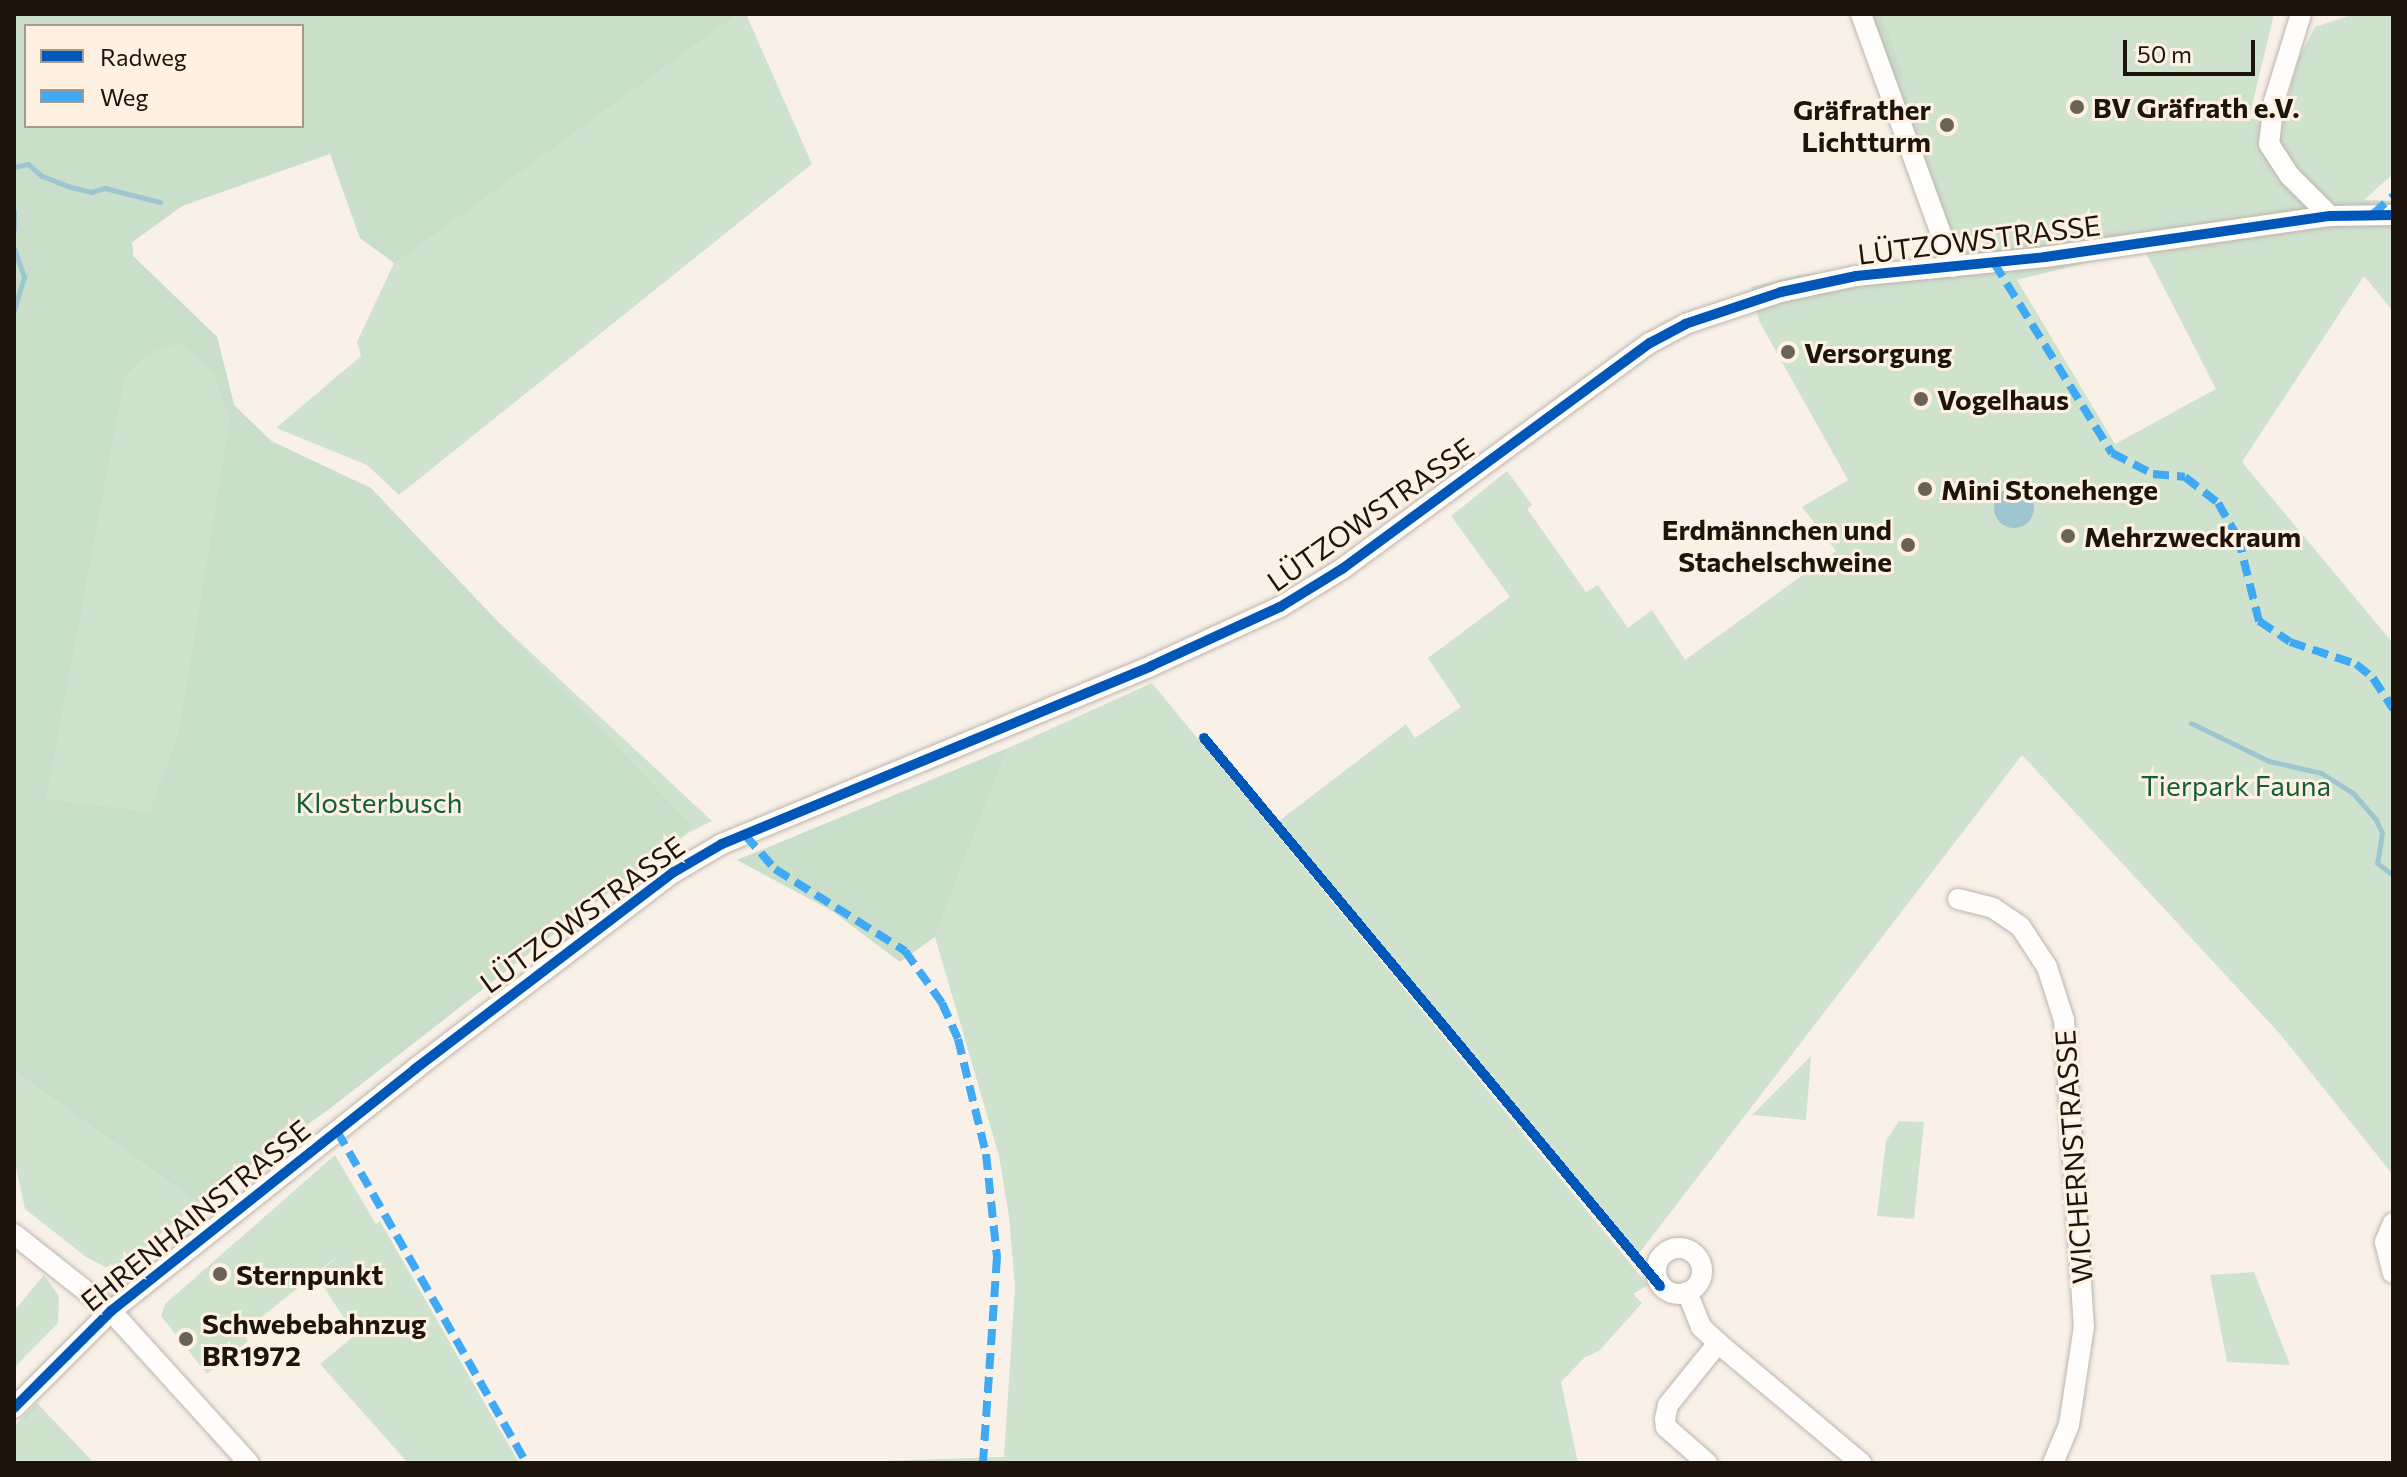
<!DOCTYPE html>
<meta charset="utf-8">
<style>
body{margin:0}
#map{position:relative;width:2407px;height:1477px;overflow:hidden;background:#f9f1e8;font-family:Commissioner,sans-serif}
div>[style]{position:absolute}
.green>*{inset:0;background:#cfe2ce}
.forest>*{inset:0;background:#c9dfc9}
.water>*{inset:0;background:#9ec6d0}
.round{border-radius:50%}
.stream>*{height:5px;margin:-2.5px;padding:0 2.5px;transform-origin:2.5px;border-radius:2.5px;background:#9ec6d0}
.roads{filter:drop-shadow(0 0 2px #bcb5ad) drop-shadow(0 0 2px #bcb5ad)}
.minor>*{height:20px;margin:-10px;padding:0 10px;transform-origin:10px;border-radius:10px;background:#fefdfc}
.minor>.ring{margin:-10px;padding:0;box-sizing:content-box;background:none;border:20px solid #fefdfc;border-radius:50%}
.quiet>*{height:8px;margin-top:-4px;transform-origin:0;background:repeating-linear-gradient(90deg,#3fa9f5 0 16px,transparent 0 24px)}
.cycleway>*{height:10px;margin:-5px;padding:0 5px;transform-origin:5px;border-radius:5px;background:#0057b8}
.dots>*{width:22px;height:22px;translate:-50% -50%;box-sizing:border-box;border:4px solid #fff1e2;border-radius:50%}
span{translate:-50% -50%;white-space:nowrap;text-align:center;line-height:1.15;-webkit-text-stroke:6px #fff1e2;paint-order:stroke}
.poi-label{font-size:28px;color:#1d150c;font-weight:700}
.left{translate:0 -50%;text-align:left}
.right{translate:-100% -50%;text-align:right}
.street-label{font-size:28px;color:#1d150c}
.park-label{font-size:28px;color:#115e37}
.frame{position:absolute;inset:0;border:16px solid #1d150c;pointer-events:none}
.legend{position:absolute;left:24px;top:24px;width:280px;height:104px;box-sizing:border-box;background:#fff1e2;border:2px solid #a5998c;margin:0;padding:10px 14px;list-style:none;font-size:24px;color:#1d150c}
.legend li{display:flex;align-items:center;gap:16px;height:40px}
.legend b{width:40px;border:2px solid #a5998c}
.scale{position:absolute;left:2123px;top:40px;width:132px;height:36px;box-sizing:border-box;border:4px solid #1d150c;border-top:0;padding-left:10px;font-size:24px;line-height:28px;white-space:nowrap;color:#1d150c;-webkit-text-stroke:6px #fff1e2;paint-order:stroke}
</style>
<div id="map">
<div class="green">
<i style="clip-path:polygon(evenodd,14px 14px,746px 14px,812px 164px,399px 495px,367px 465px,276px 428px,361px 356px,357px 342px,394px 263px,360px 238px,330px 154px,182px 206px,132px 242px,133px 256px,217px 337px,234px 405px,271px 441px,338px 473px,712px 821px,688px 833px,305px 1123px,25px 910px,57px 460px,14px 14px,26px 26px,302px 26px,302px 126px,26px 126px,26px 26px)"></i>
<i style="clip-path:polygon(evenodd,1882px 14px,2274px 14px,2249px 118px,2280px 125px,2299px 57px,2315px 27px,2354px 14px,2393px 14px,2393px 174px,2364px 200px,2393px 201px,2393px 311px,2364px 276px,2242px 462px,2393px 643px,2393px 1175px,2280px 1034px,2022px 755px,1637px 1256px,1279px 821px,1406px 724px,1415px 738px,1461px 707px,1428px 658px,1510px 597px,1451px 516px,1507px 471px,1532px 505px,1527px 509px,1586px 592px,1598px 585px,1628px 628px,1652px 610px,1685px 660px,1836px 551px,1802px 507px,1848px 480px,1759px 321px,1751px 287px,1799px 275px,1927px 262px,1936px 252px,1892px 81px,1905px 77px,1882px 14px,2144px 249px,2216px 389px,2115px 444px,2017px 280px,2144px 249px)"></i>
<i style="clip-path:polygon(1152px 683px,1648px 1285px,1633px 1294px,1642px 1303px,1599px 1351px,1585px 1357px,1561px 1382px,1578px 1463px,817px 1463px,1004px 1457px,1015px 1286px,1009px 1217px,999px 1156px,935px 937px,1008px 748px)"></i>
<i style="clip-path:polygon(1811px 1056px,1806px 1120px,1752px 1115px)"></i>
<i style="clip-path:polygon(14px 1071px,198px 1203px,128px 1261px,105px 1267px,86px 1257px,25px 1209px,14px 1158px)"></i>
<i style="clip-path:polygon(1899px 1121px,1924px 1122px,1914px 1219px,1877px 1216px,1886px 1141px)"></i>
<i style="clip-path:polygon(335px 1155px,376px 1224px,380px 1221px,519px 1463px,408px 1463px,320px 1364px,355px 1335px,316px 1275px,345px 1250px,242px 1333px,248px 1341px,207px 1374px,161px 1316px,165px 1304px)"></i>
<i style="clip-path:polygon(2254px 1272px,2290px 1365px,2227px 1362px,2210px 1275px)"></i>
<i style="clip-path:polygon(44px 1275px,59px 1296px,58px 1323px,14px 1368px,14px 1311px)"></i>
<i style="clip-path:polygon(37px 1403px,94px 1463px,14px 1463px,14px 1426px)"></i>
</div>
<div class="forest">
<i style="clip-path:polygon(evenodd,14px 14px,737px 14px,395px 263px,360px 238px,330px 153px,182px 206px,132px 242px,133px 256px,217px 337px,234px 405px,271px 441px,371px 488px,692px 826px,332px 1107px,198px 1203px,14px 1071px,14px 14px,26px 26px,302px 26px,302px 126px,26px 126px,26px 26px,14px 14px,180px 342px,214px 375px,230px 420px,178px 736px,149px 812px,46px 799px,125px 376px,147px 354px,180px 342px)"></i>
<i style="clip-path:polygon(1866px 14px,1882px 14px,1905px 77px,1892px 81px)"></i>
<i style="clip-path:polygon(1008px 748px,935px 937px,900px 962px,832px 911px,737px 860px)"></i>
</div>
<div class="water">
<i class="round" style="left:1994px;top:488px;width:40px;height:40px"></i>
</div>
<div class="stream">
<i style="left:14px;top:167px;width:14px;rotate:-12deg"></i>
<i style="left:28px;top:164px;width:18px;rotate:41deg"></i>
<i style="left:42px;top:176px;width:31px;rotate:21deg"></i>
<i style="left:71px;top:187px;width:21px;rotate:14deg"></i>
<i style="left:91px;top:192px;width:15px;rotate:-16deg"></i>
<i style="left:105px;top:188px;width:57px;rotate:14.3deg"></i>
<i style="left:14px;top:211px;width:18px;rotate:90deg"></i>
<i style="left:14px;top:248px;width:31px;rotate:71deg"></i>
<i style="left:24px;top:277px;width:34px;rotate:107deg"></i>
<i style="left:2191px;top:723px;width:87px;rotate:26deg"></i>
<i style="left:2269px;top:761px;width:53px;rotate:13deg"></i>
<i style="left:2321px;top:773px;width:36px;rotate:32deg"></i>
<i style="left:2352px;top:792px;width:37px;rotate:49deg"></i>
<i style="left:2376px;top:820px;width:14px;rotate:65deg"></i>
<i style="left:2382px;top:833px;width:30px;rotate:99deg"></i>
<i style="left:2377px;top:863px;width:20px;rotate:37deg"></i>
</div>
<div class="roads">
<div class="minor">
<i style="left:1861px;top:14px;width:269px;rotate:70deg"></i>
<i style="left:2301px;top:14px;width:91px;rotate:107.2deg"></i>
<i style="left:2274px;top:101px;width:43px;rotate:96.6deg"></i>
<i style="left:2269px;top:144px;width:38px;rotate:57deg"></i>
<i style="left:2290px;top:176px;width:57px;rotate:45deg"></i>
<i style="left:1958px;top:899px;width:36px;rotate:14deg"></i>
<i style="left:1993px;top:908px;width:32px;rotate:34deg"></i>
<i style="left:2020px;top:926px;width:49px;rotate:56.6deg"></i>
<i style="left:2047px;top:967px;width:56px;rotate:72.2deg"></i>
<i style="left:2064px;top:1020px;width:307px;rotate:86.3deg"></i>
<i style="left:2084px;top:1326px;width:100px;rotate:98.6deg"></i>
<i style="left:2069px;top:1425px;width:41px;rotate:112.8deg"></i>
<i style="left:2393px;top:1223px;width:21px;rotate:113deg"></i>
<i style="left:2385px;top:1242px;width:32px;rotate:76deg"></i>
<i style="left:14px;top:1234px;width:124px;rotate:38.4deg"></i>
<i style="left:111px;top:1311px;width:205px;rotate:47.8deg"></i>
<i class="ring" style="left:1656px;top:1248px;width:26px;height:26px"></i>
<i style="left:1687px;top:1292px;width:38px;rotate:68deg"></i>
<i style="left:1701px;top:1327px;width:23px;rotate:43deg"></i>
<i style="left:1718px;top:1343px;width:187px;rotate:40deg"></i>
<i style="left:14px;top:1408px;width:137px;rotate:-45deg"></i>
<i style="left:111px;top:1311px;width:389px;rotate:-38.5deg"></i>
<i style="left:415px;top:1069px;width:325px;rotate:-37.3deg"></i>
<i style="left:674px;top:872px;width:56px;rotate:-30.3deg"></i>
<i style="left:722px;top:844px;width:464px;rotate:-22.5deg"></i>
<i style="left:1151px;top:666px;width:142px;rotate:-24.6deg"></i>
<i style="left:1280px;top:607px;width:73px;rotate:-31.5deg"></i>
<i style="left:1342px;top:569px;width:382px;rotate:-36.3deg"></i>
<i style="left:1650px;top:343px;width:40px;rotate:-28deg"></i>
<i style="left:1685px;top:324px;width:101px;rotate:-18.4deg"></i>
<i style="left:1781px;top:292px;width:77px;rotate:-12deg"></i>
<i style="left:1856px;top:276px;width:190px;rotate:-5.7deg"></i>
<i style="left:2045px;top:257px;width:288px;rotate:-8.2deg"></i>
<i style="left:2330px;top:216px;width:63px;rotate:-0.9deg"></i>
<i style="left:1707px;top:1463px;width:55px;rotate:-138.7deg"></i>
<i style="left:1666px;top:1427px;width:8px;rotate:-97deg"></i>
<i style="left:1665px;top:1419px;width:14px;rotate:-78deg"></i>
<i style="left:1668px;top:1405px;width:80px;rotate:-51.1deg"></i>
</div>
</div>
<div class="quiet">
<i style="left:2373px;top:214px;width:27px;rotate:-42deg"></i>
<i style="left:1994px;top:263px;width:224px;rotate:58.2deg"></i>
<i style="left:2112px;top:453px;width:46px;rotate:27.1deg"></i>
<i style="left:2153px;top:474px;width:32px;rotate:5deg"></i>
<i style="left:2185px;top:477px;width:42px;rotate:38.2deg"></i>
<i style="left:2218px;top:503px;width:39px;rotate:60deg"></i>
<i style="left:2238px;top:537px;width:87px;rotate:76deg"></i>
<i style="left:2259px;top:621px;width:37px;rotate:34deg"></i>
<i style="left:2290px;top:642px;width:70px;rotate:18.4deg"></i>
<i style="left:2356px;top:664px;width:22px;rotate:39deg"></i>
<i style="left:2373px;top:678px;width:37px;rotate:57deg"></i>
<i style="left:745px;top:835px;width:45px;rotate:48.6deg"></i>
<i style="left:775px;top:869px;width:154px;rotate:32.2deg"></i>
<i style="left:905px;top:951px;width:64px;rotate:54.6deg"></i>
<i style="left:942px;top:1003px;width:39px;rotate:66deg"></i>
<i style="left:958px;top:1039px;width:118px;rotate:76.3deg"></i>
<i style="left:986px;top:1154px;width:104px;rotate:83.9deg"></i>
<i style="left:997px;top:1257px;width:206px;rotate:93.9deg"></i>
<i style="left:337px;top:1131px;width:382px;rotate:60.3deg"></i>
</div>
<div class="cycleway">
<i style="left:1204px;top:738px;width:713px;rotate:50.24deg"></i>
<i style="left:14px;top:1408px;width:137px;rotate:-45deg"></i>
<i style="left:111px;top:1311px;width:389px;rotate:-38.5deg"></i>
<i style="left:415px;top:1069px;width:325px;rotate:-37.3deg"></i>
<i style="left:674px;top:872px;width:56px;rotate:-30.3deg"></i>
<i style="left:722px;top:844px;width:464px;rotate:-22.5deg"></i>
<i style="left:1151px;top:666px;width:142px;rotate:-24.6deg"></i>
<i style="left:1280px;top:607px;width:73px;rotate:-31.5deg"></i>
<i style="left:1342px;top:569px;width:382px;rotate:-36.3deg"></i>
<i style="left:1650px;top:343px;width:40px;rotate:-28deg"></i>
<i style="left:1685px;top:324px;width:101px;rotate:-18.4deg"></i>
<i style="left:1781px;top:292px;width:77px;rotate:-12deg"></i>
<i style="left:1856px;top:276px;width:190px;rotate:-5.7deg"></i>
<i style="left:2045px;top:257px;width:288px;rotate:-8.2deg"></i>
<i style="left:2330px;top:216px;width:63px;rotate:-0.9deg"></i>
</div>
<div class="dots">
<i style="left:2077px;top:107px;background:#6a6259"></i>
<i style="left:1947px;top:125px;background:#6a6259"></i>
<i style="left:1788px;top:352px;background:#6a6259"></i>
<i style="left:1921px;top:399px;background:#6a6259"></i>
<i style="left:1925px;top:489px;background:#6a6259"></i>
<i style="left:2068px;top:536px;background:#6a6259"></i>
<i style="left:1908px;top:545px;background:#6a6259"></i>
<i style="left:220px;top:1274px;background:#6a6259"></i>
<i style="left:186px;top:1339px;background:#6a6259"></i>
</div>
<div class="poi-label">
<span class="left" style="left:2093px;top:107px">BV Gräfrath e.V.</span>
<span class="right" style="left:1931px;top:125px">Gräfrather<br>Lichtturm</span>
<span class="left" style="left:1804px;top:352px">Versorgung</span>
<span class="left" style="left:1937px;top:399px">Vogelhaus</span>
<span class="left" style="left:1941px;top:489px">Mini Stonehenge</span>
<span class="right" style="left:1892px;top:545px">Erdmännchen und<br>Stachelschweine</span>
<span class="left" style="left:2084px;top:536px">Mehrzweckraum</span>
<span class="left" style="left:236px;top:1274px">Sternpunkt</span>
<span class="left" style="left:202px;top:1339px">Schwebebahnzug<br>BR1972</span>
</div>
<div class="street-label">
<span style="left:1979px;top:239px;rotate:-7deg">LÜTZOWSTRASSE</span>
<span style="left:1370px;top:514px;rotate:-35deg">LÜTZOWSTRASSE</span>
<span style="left:582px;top:914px;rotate:-36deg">LÜTZOWSTRASSE</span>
<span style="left:2073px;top:1157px;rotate:-94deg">WICHERNSTRASSE</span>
<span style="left:195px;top:1215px;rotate:-39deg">EHRENHAINSTRASSE</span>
</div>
<div class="park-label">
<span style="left:2236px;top:785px">Tierpark Fauna</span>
<span style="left:379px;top:802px">Klosterbusch</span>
</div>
<div class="frame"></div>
<ul class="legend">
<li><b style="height:10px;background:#0057b8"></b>Radweg</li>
<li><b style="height:10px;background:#3fa9f5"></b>Weg</li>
</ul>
<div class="scale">50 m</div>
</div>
